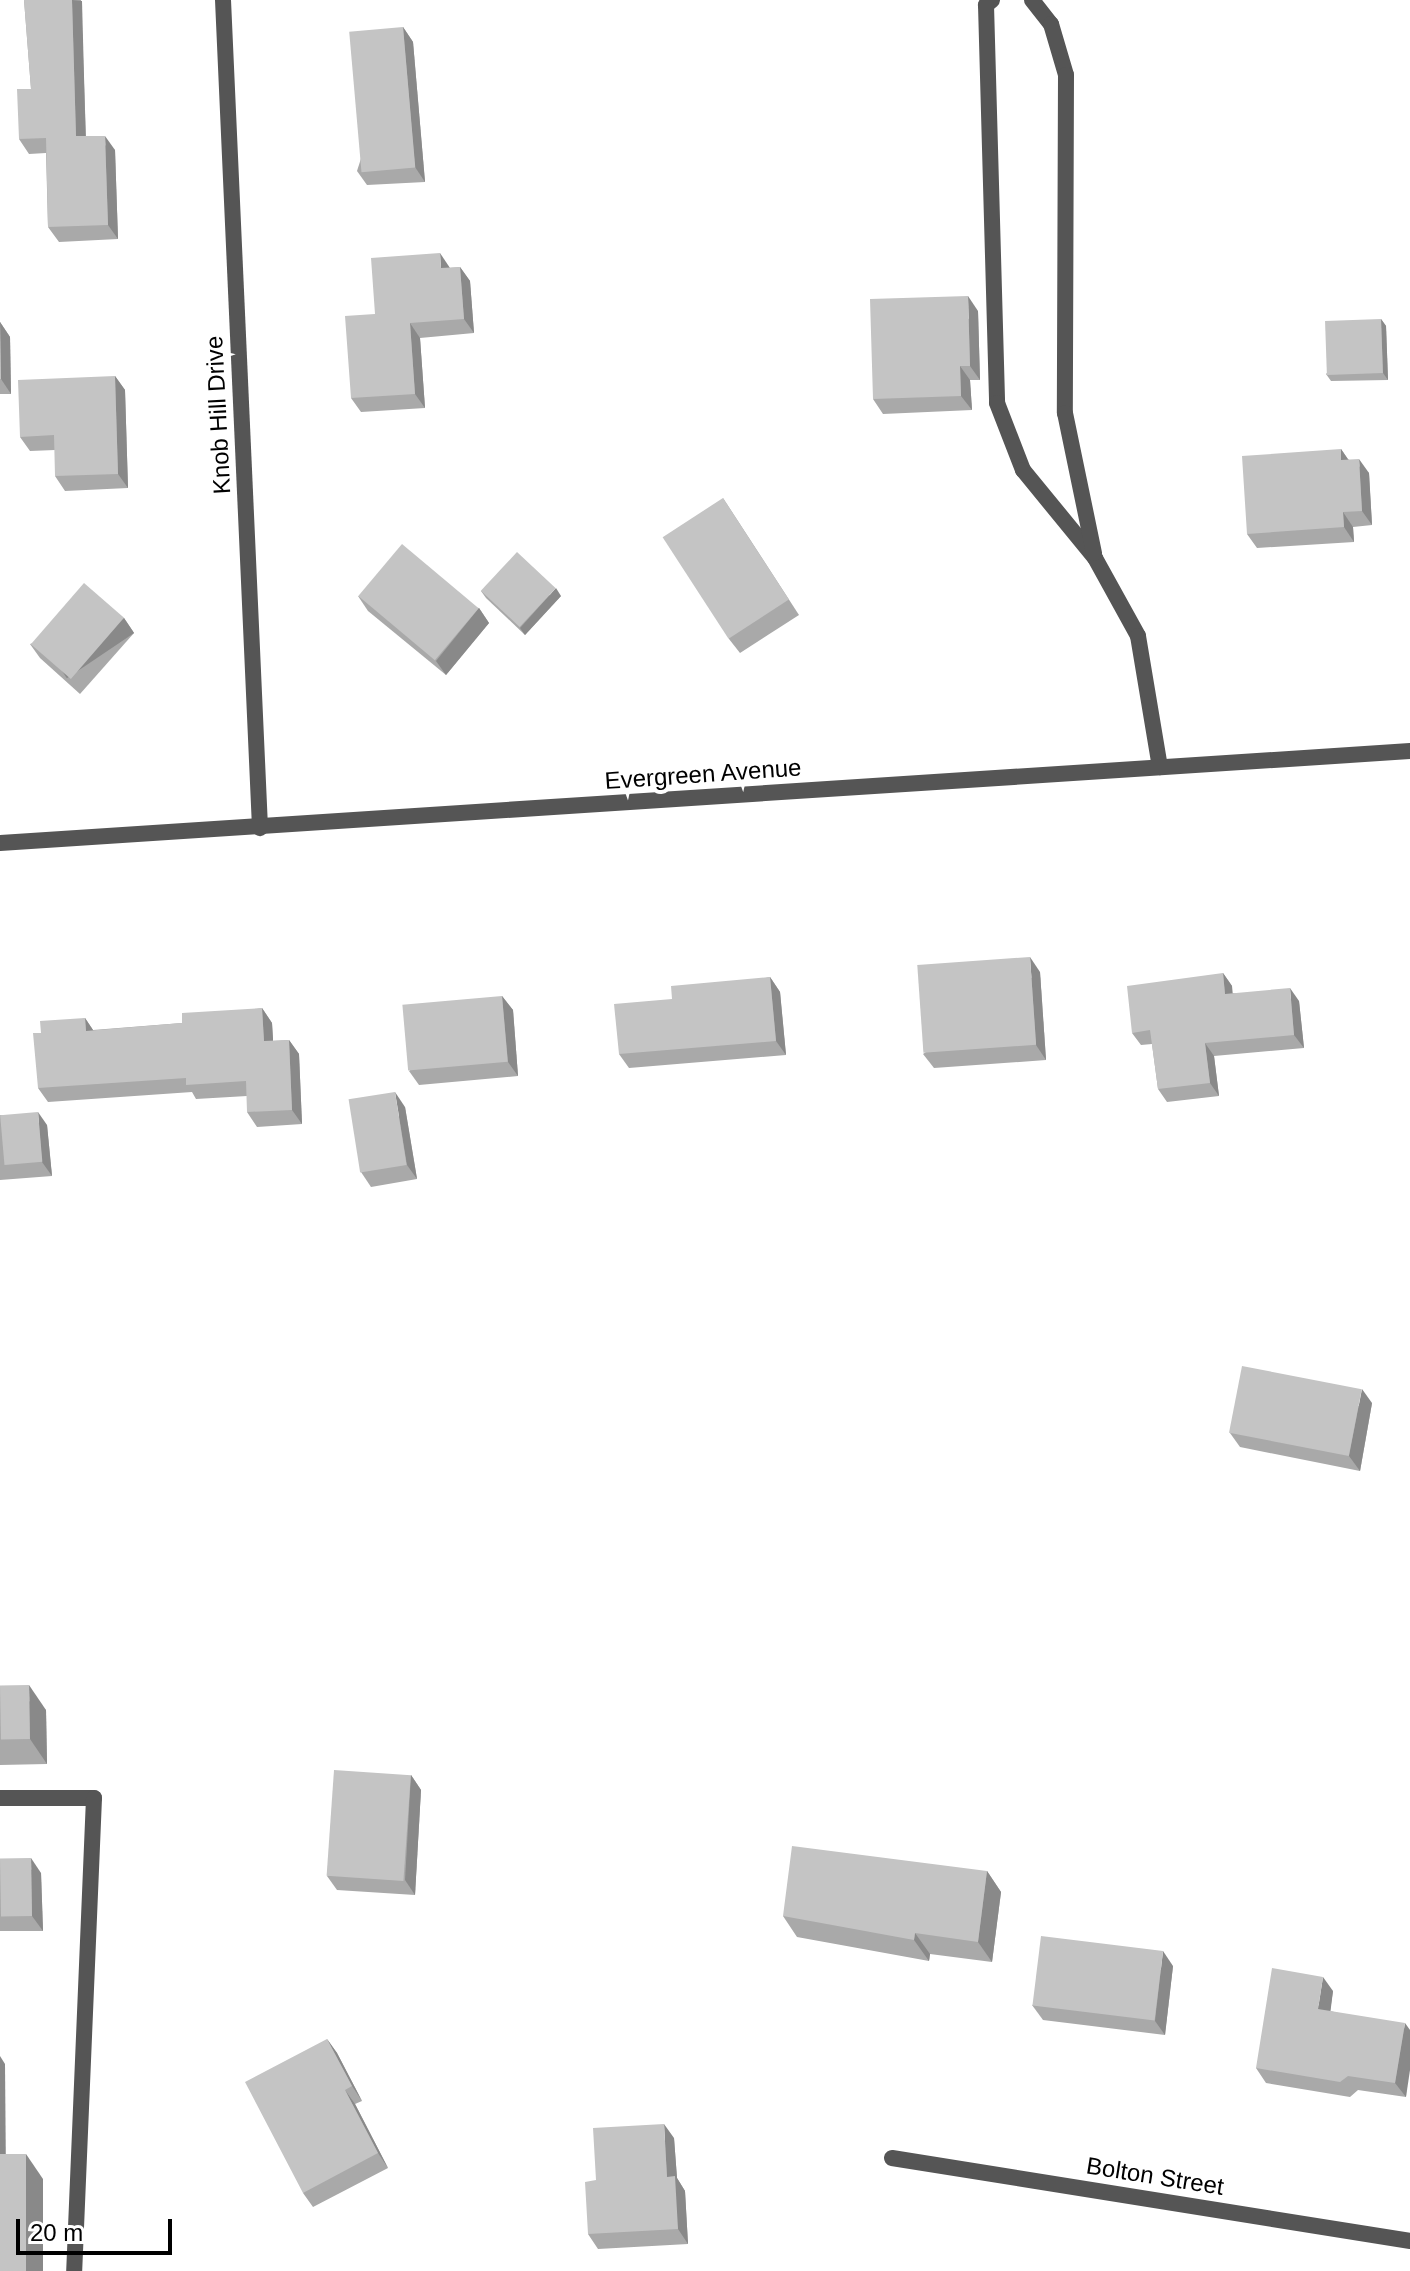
<!DOCTYPE html>
<style>
body{margin:0}
#map{position:relative;width:1410px;height:2271px;overflow:hidden;background:#fff;font-family:Arial,sans-serif}
div>[style]{position:absolute}
.lane>*{height:16px;margin:-8px;padding:0 8px;transform-origin:8px;border-radius:8px;background:#555}
.street>*{height:16px;margin:-8px;padding:0 8px;transform-origin:8px;border-radius:8px;background:#555}
.wall>*{inset:0;background:#a9a9a9}
.shaded-wall>*{inset:0;background:#898989;transform-origin:0 0}
.building>*{inset:0;background:#c4c4c4;transform-origin:0 0}
span{translate:-50% -50%;white-space:nowrap;text-align:center;line-height:1.15;-webkit-text-stroke:8px #fff;paint-order:stroke}
.street-label{font-size:24px;color:#000}
.scale{position:absolute;left:16px;top:2219px;width:156px;height:36px;box-sizing:border-box;border:4px solid #000;border-top:0;padding-left:10px;font-size:24px;line-height:28px;white-space:nowrap;color:#000;-webkit-text-stroke:6px #fff;paint-order:stroke}
</style>
<div id="map">
<div class="lane">
<i style="left:992px;top:0;width:8px;rotate:140deg"></i>
<i style="left:986px;top:5px;width:398px;rotate:88.4deg"></i>
<i style="left:997px;top:403px;width:72px;rotate:68.8deg"></i>
<i style="left:1023px;top:470px;width:114px;rotate:50.7deg"></i>
<i style="left:1095px;top:558px;width:89px;rotate:61.1deg"></i>
<i style="left:1138px;top:636px;width:133px;rotate:80.5deg"></i>
<i style="left:1032px;top:0;width:31px;rotate:52deg"></i>
<i style="left:1051px;top:24px;width:53px;rotate:73.6deg"></i>
<i style="left:1066px;top:75px;width:338px;rotate:90.2deg"></i>
<i style="left:1065px;top:413px;width:143px;rotate:78.3deg"></i>
<i style="left:0;top:1798px;width:94px"></i>
<i style="left:94px;top:1798px;width:473px;rotate:92.4deg"></i>
</div>
<div class="street">
<i style="left:223px;top:0;width:829px;rotate:87.44deg"></i>
<i style="left:0;top:843px;width:1413px;rotate:-3.73deg"></i>
<i style="left:892px;top:2158px;width:525px;rotate:9.1deg"></i>
</div>
<div class="wall">
<i style="clip-path:polygon(24px 0,82px 0,81px 0,86px 136px,115px 150px,118px 239px,59px 242px,48px 227px,46px 153px,29px 154px,19px 139px,31px 89px)"></i>
<i style="clip-path:polygon(403px 27px,413px 42px,425px 182px,367px 185px,357px 171px)"></i>
<i style="clip-path:polygon(460px 267px,470px 281px,474px 333px,420px 338px,425px 408px,361px 412px,351px 398px,375px 314px,450px 268px)"></i>
<i style="clip-path:polygon(978px 311px,980px 380px,970px 380px,972px 410px,883px 414px,873px 399px)"></i>
<i style="clip-path:polygon(1381px 319px,1386px 326px,1388px 380px,1331px 381px,1326px 374px)"></i>
<i style="clip-path:polygon(0 322px,10px 337px,11px 394px,0 394px)"></i>
<i style="clip-path:polygon(115px 376px,125px 390px,128px 488px,65px 491px,55px 476px,55px 450px,30px 451px,20px 437px)"></i>
<i style="clip-path:polygon(1341px 449px,1348px 459px,1369px 473px,1372px 525px,1353px 527px,1354px 542px,1257px 548px,1247px 534px)"></i>
<i style="clip-path:polygon(723px 498px,799px 615px,740px 653px,729px 639px)"></i>
<i style="clip-path:polygon(481px 591px,561px 596px,525px 635px,486px 598px)"></i>
<i style="clip-path:polygon(358px 596px,479px 608px,489px 623px,446px 675px,368px 611px)"></i>
<i style="clip-path:polygon(124px 618px,134px 633px,80px 694px,40px 658px,30px 644px)"></i>
<i style="clip-path:polygon(1040px 972px,1046px 1060px,934px 1068px,923px 1054px)"></i>
<i style="clip-path:polygon(1223px 973px,1232px 986px,1232px 993px,1299px 1001px,1304px 1048px,1214px 1056px,1219px 1096px,1167px 1102px,1158px 1089px,1152px 1044px,1141px 1045px,1132px 1033px)"></i>
<i style="clip-path:polygon(770px 977px,780px 992px,786px 1055px,629px 1068px,619px 1054px,672px 999px)"></i>
<i style="clip-path:polygon(502px 996px,513px 1010px,518px 1076px,419px 1085px,409px 1071px)"></i>
<i style="clip-path:polygon(262px 1008px,272px 1023px,273px 1041px,289px 1040px,299px 1054px,302px 1124px,257px 1127px,247px 1112px,247px 1096px,196px 1099px,192px 1092px,48px 1102px,38px 1088px,41px 1033px,85px 1018px,93px 1030px,182px 1023px)"></i>
<i style="clip-path:polygon(405px 1107px,417px 1179px,371px 1187px,361px 1172px)"></i>
<i style="clip-path:polygon(0 1115px,47px 1125px,52px 1176px,0 1180px)"></i>
<i style="clip-path:polygon(1372px 1403px,1360px 1471px,1240px 1447px,1230px 1433px)"></i>
<i style="clip-path:polygon(0 1686px,46px 1710px,47px 1764px,0 1765px)"></i>
<i style="clip-path:polygon(411px 1775px,421px 1790px,415px 1895px,337px 1890px,327px 1876px)"></i>
<i style="clip-path:polygon(0 1859px,41px 1873px,43px 1931px,0 1931px)"></i>
<i style="clip-path:polygon(987px 1871px,1001px 1892px,992px 1962px,930px 1954px,929px 1961px,797px 1937px,783px 1916px)"></i>
<i style="clip-path:polygon(1173px 1966px,1165px 2035px,1043px 2020px,1032px 2005px)"></i>
<i style="clip-path:polygon(1333px 1991px,1330px 2011px,1410px 2030px,1406px 2097px,1358px 2090px,1350px 2097px,1266px 2083px,1256px 2068px)"></i>
<i style="clip-path:polygon(327px 2039px,337px 2053px,362px 2101px,355px 2104px,388px 2168px,313px 2207px,303px 2193px)"></i>
<i style="clip-path:polygon(674px 2138px,677px 2178px,685px 2191px,688px 2244px,598px 2249px,588px 2234px,596px 2180px)"></i>
</div>
<div class="shaded-wall">
<i style="clip-path:polygon(72px 0,82px 1px,86px 151px,76px 136px)"></i>
<i style="clip-path:polygon(403px 27px,413px 42px,425px 182px,415px 167px)"></i>
<i style="clip-path:polygon(105px 136px,115px 150px,118px 239px,108px 225px)"></i>
<i style="clip-path:polygon(440px 253px,450px 268px,441px 268px)"></i>
<i style="clip-path:polygon(460px 267px,470px 281px,474px 333px,464px 319px)"></i>
<i style="clip-path:polygon(968px 296px,978px 311px,980px 380px,970px 366px)"></i>
<i style="clip-path:polygon(1381px 319px,1386px 326px,1388px 380px,1383px 373px)"></i>
<i style="clip-path:polygon(0 322px,10px 337px,11px 394px,1px 379px)"></i>
<i style="clip-path:polygon(410px 323px,420px 338px,425px 408px,415px 394px)"></i>
<i style="clip-path:polygon(960px 366px,970px 380px,972px 410px,961px 396px)"></i>
<i style="clip-path:polygon(115px 376px,125px 390px,128px 488px,118px 474px)"></i>
<i style="clip-path:polygon(1341px 449px,1351px 464px,1341px 460px)"></i>
<i style="clip-path:polygon(1359px 459px,1369px 473px,1372px 525px,1362px 511px)"></i>
<i style="clip-path:polygon(1343px 512px,1353px 527px,1354px 542px,1344px 527px)"></i>
<i style="clip-path:polygon(556px 588px,561px 596px,525px 635px,520px 628px)"></i>
<i style="clip-path:polygon(479px 608px,489px 623px,446px 675px,436px 661px)"></i>
<i style="left:124px;top:618px;width:18px;height:81px;rotate:56deg"></i>
<i style="clip-path:polygon(1030px 957px,1040px 972px,1046px 1060px,1036px 1045px)"></i>
<i style="clip-path:polygon(1223px 973px,1232px 986px,1234px 1007px,1225px 994px)"></i>
<i style="clip-path:polygon(770px 977px,780px 992px,786px 1055px,776px 1041px)"></i>
<i style="clip-path:polygon(1290px 988px,1299px 1001px,1304px 1048px,1294px 1035px)"></i>
<i style="clip-path:polygon(502px 996px,513px 1010px,518px 1076px,508px 1062px)"></i>
<i style="clip-path:polygon(262px 1008px,272px 1023px,274px 1056px,264px 1041px)"></i>
<i style="clip-path:polygon(85px 1018px,95px 1033px,86px 1031px)"></i>
<i style="clip-path:polygon(289px 1040px,299px 1054px,302px 1124px,292px 1110px)"></i>
<i style="clip-path:polygon(1205px 1043px,1214px 1056px,1219px 1096px,1210px 1083px)"></i>
<i style="clip-path:polygon(395px 1092px,405px 1107px,417px 1179px,407px 1165px)"></i>
<i style="clip-path:polygon(38px 1112px,47px 1125px,52px 1176px,42px 1162px)"></i>
<i style="clip-path:polygon(1362px 1389px,1372px 1403px,1360px 1471px,1349px 1456px)"></i>
<i style="clip-path:polygon(29px 1685px,46px 1710px,47px 1764px,30px 1739px)"></i>
<i style="clip-path:polygon(411px 1775px,421px 1790px,415px 1895px,405px 1880px)"></i>
<i style="clip-path:polygon(31px 1858px,41px 1873px,43px 1931px,32px 1916px)"></i>
<i style="clip-path:polygon(987px 1871px,1001px 1892px,992px 1962px,978px 1942px)"></i>
<i style="clip-path:polygon(915px 1933px,930px 1954px,929px 1961px,914px 1940px)"></i>
<i style="clip-path:polygon(1163px 1951px,1173px 1966px,1165px 2035px,1155px 2021px)"></i>
<i style="clip-path:polygon(1323px 1977px,1333px 1991px,1329px 2023px,1318px 2009px)"></i>
<i style="clip-path:polygon(1405px 2023px,1410px 2030px,1410px 2070px,1406px 2097px,1395px 2083px)"></i>
<i style="clip-path:polygon(327px 2039px,337px 2053px,362px 2101px,352px 2086px)"></i>
<i style="clip-path:polygon(0 2056px,5px 2064px,6px 2179px,0 2171px)"></i>
<i style="clip-path:polygon(345px 2090px,355px 2104px,388px 2168px,378px 2153px)"></i>
<i style="clip-path:polygon(664px 2124px,674px 2138px,677px 2178px,685px 2191px,688px 2244px,678px 2229px,667px 2177px)"></i>
<i style="clip-path:polygon(26px 2154px,43px 2179px,43px 2271px,26px 2271px)"></i>
</div>
<div class="building">
<i style="clip-path:polygon(24px 0,72px 0,76px 136px,105px 136px,108px 225px,48px 227px,46px 138px,19px 139px,17px 89px,31px 89px)"></i>
<i style="left:403px;top:27px;width:141px;height:54px;rotate:85deg"></i>
<i style="clip-path:polygon(440px 253px,441px 268px,460px 267px,464px 319px,410px 323px,415px 394px,351px 398px,345px 316px,375px 314px,371px 258px)"></i>
<i style="clip-path:polygon(968px 296px,970px 366px,960px 366px,961px 396px,873px 399px,870px 299px)"></i>
<i style="left:1381px;top:319px;width:54px;height:56px;rotate:88deg"></i>
<i style="clip-path:polygon(0 322px,1px 379px,0 379px)"></i>
<i style="clip-path:polygon(115px 376px,118px 474px,55px 476px,54px 435px,20px 437px,18px 380px)"></i>
<i style="clip-path:polygon(1341px 449px,1341px 460px,1359px 459px,1362px 511px,1343px 512px,1344px 527px,1247px 534px,1242px 456px)"></i>
<i style="left:723px;top:498px;width:121px;height:72px;rotate:57deg"></i>
<i style="left:402px;top:544px;width:100px;height:68px;rotate:40deg"></i>
<i style="left:517px;top:552px;width:53px;height:53px;rotate:43deg"></i>
<i style="left:84px;top:583px;width:53px;height:81px;rotate:41deg"></i>
<i style="left:1030px;top:957px;width:88px;height:113px;rotate:86deg"></i>
<i style="clip-path:polygon(1223px 973px,1225px 994px,1290px 988px,1294px 1035px,1205px 1043px,1210px 1083px,1158px 1089px,1150px 1030px,1132px 1033px,1127px 986px)"></i>
<i style="clip-path:polygon(770px 977px,776px 1041px,619px 1054px,614px 1004px,672px 999px,671px 986px)"></i>
<i style="left:502px;top:996px;width:66px;height:100px;rotate:85deg"></i>
<i style="clip-path:polygon(262px 1008px,264px 1041px,289px 1040px,292px 1110px,247px 1112px,246px 1081px,186px 1085px,186px 1078px,38px 1088px,33px 1033px,41px 1033px,40px 1021px,85px 1018px,86px 1031px,182px 1023px,182px 1013px)"></i>
<i style="left:395px;top:1092px;width:74px;height:47px;rotate:81deg"></i>
<i style="left:38px;top:1112px;width:50px;height:38px;rotate:85deg"></i>
<i style="left:1242px;top:1366px;width:122px;height:68px;rotate:11deg"></i>
<i style="left:29px;top:1685px;width:54px;height:29px;rotate:89deg"></i>
<i style="left:334px;top:1770px;width:77px;height:106px;rotate:4deg"></i>
<i style="clip-path:polygon(792px 1846px,987px 1871px,978px 1942px,915px 1933px,914px 1940px,783px 1916px)"></i>
<i style="left:31px;top:1858px;width:58px;height:31px;rotate:89deg"></i>
<i style="left:1041px;top:1936px;width:123px;height:70px;rotate:7deg"></i>
<i style="clip-path:polygon(1272px 1968px,1323px 1977px,1318px 2009px,1405px 2023px,1395px 2083px,1348px 2076px,1340px 2082px,1256px 2068px)"></i>
<i style="clip-path:polygon(327px 2039px,352px 2086px,345px 2090px,378px 2153px,303px 2193px,245px 2082px)"></i>
<i style="clip-path:polygon(664px 2124px,667px 2177px,675px 2176px,678px 2229px,588px 2234px,585px 2182px,596px 2180px,593px 2128px)"></i>
<i style="left:0;top:2154px;width:26px;height:117px"></i>
</div>
<div class="street-label">
<span style="left:218px;top:415px;rotate:-93deg">Knob Hill Drive</span>
<span style="left:703px;top:774px;rotate:-4deg">Evergreen Avenue</span>
<span style="left:1155px;top:2176px;rotate:9deg">Bolton Street</span>
</div>
<div class="scale">20 m</div>
</div>
